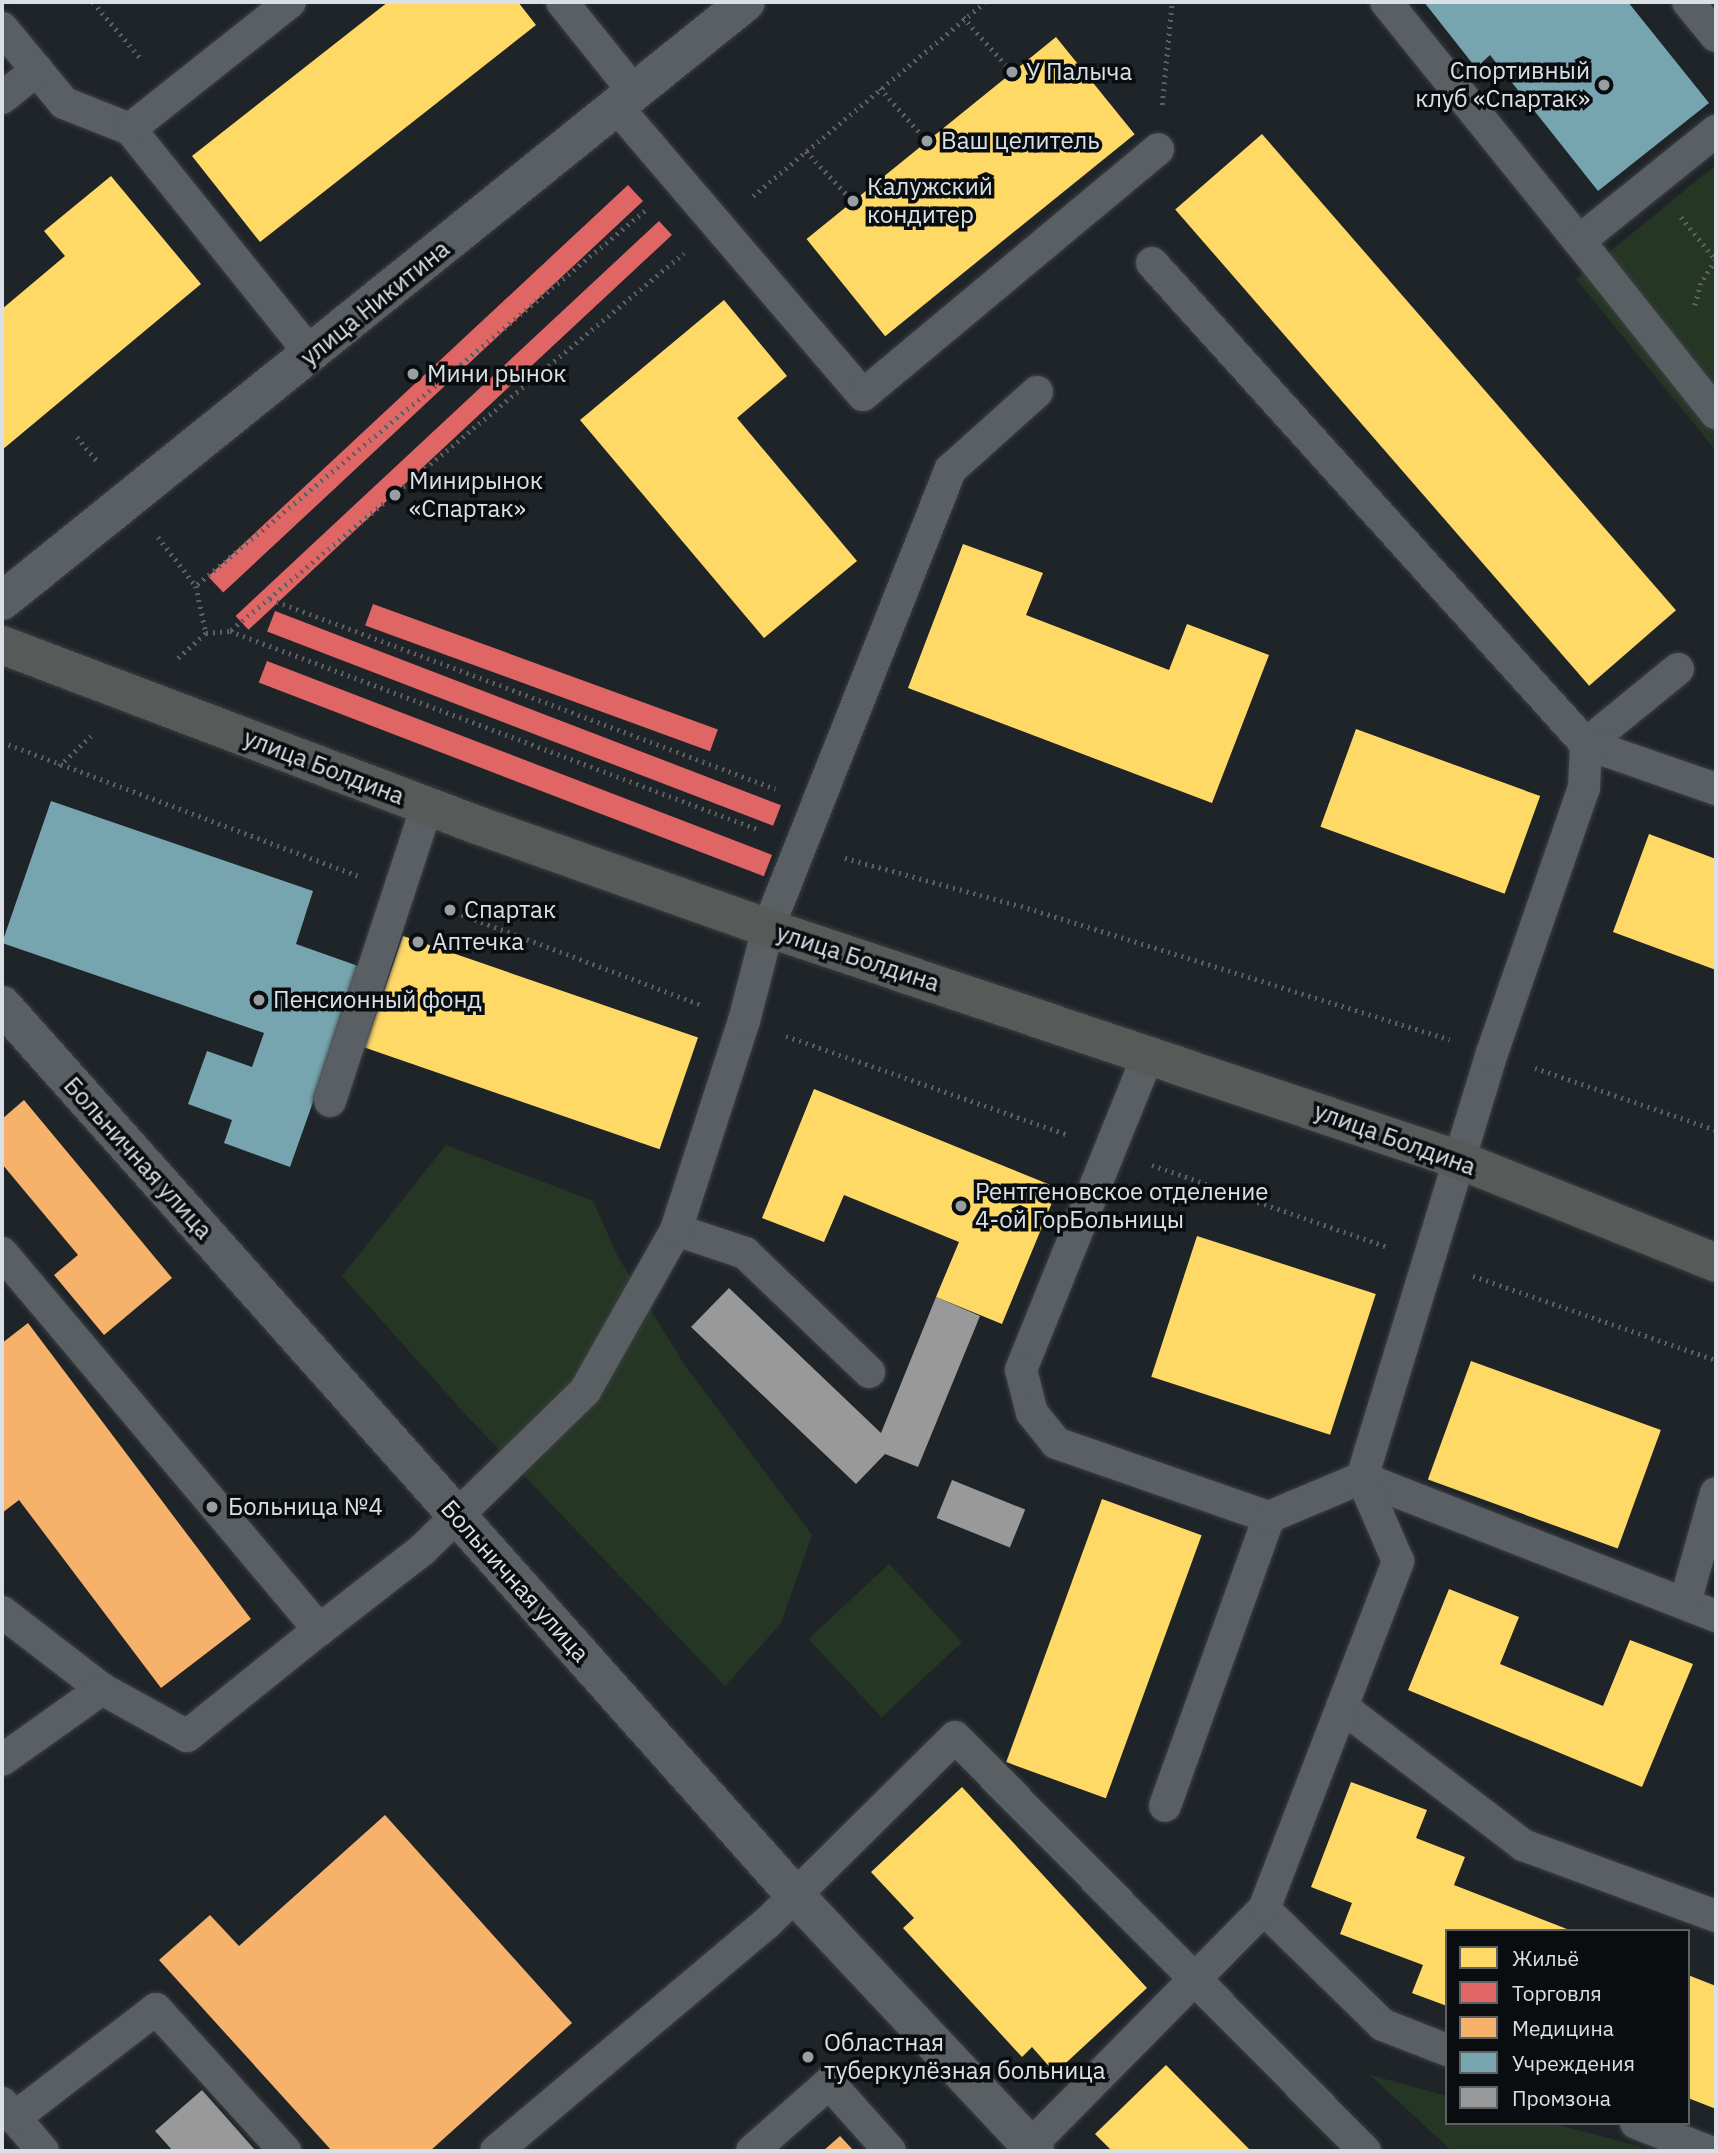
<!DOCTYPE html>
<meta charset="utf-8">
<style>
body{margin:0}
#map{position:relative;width:1718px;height:2153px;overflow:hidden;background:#1f2428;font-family:"IBM Plex Sans",sans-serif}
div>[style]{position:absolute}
.green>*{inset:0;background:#263625;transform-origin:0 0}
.homes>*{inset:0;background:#ffd966;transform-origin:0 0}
.shops>*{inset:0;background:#e06666;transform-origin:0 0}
.health>*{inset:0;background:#f6b26b}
.public>*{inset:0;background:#76a5af}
.industry>*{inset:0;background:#999;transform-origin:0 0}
.path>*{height:4.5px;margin-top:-2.25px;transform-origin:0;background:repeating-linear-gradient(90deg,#5c6063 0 2px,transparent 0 7px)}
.roads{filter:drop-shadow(0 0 2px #3c3f43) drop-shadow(0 0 2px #3c3f43)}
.service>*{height:32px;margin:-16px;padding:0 16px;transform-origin:16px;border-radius:16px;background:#5a5f63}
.minor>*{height:38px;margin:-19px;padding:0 19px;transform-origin:19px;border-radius:19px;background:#5a5f63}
.tertiary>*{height:38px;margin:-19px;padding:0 19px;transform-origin:19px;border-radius:19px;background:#5a5f63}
.secondary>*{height:38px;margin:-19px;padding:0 19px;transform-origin:19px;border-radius:19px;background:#575a59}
.dots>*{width:19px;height:19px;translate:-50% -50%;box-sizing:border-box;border:4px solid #090d10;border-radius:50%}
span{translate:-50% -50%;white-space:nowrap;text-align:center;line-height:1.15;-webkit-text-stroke:7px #090d10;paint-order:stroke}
.poi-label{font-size:24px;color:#dae0e5}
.right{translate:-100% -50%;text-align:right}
.left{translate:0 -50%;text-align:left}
.street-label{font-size:24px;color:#dae0e5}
.frame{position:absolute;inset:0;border:4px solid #dae0e5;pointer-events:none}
.legend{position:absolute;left:1445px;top:1929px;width:245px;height:196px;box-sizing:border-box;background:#090d10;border:2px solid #5d6165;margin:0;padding:9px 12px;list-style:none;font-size:21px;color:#dae0e5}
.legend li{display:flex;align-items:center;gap:14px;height:35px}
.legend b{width:35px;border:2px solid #5d6165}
</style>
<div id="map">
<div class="green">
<i style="clip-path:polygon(1716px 165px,1716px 451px,1576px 279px)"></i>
<i style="clip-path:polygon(446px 1145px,593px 1201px,618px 1257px,686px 1367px,812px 1535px,781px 1623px,725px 1686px,467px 1416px,342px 1276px)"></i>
<i style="left:889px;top:1564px;width:107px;height:110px;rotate:47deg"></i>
<i style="clip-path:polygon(1370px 2075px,1447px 2096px,1447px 2123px,1551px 2123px,1642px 2147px,1638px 2151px,1452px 2151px)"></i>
</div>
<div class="homes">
<i style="clip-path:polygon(388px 2px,518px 2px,536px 25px,260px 242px,192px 156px)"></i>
<i style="left:1056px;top:37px;width:125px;height:321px;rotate:51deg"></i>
<i style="left:1262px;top:134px;width:631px;height:115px;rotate:49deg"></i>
<i style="clip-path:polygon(111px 176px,201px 284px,2px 450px,2px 309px,65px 256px,44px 231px)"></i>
<i style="clip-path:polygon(724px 300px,787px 376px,737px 418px,857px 561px,764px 638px,580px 420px)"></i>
<i style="clip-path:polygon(963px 544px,1043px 573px,1026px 615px,1169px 670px,1187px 624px,1269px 655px,1212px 803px,908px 688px)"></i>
<i style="left:1356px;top:729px;width:196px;height:104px;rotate:20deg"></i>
<i style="clip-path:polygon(1649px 834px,1716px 859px,1716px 970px,1613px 932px)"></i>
<i style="left:403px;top:936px;width:312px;height:118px;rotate:19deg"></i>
<i style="clip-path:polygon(814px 1089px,1058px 1188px,1002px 1324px,936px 1297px,959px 1242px,844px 1195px,824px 1242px,762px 1218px)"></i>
<i style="left:1197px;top:1236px;width:188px;height:148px;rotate:18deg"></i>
<i style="left:1471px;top:1361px;width:202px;height:126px;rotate:20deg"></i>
<i style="left:1102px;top:1499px;width:106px;height:280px;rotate:20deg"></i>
<i style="clip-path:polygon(1449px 1589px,1519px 1617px,1500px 1664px,1603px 1706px,1630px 1640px,1693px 1664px,1642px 1787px,1408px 1690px)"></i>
<i style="clip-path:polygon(1351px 1782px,1427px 1810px,1416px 1838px,1465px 1857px,1454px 1885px,1572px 1931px,1447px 1931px,1447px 2006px,1412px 1993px,1423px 1965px,1340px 1934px,1352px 1903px,1311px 1887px)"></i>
<i style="clip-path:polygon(962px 1787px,1147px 1988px,1055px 2073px,1032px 2047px,1022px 2057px,903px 1928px,914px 1918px,871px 1872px)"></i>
<i style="clip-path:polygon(1688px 1975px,1716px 1986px,1716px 2109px,1688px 2098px)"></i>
<i style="clip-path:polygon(1166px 2065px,1251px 2151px,1112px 2151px,1095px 2134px)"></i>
</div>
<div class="shops">
<i style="left:628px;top:185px;width:22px;height:574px;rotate:47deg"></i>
<i style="left:659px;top:221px;width:19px;height:579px;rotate:47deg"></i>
<i style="left:373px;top:604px;width:367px;height:23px;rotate:20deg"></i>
<i style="left:275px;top:611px;width:542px;height:22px;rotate:21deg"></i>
<i style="left:267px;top:661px;width:541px;height:23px;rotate:21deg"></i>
</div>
<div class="health">
<i style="clip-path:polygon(24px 1100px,172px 1278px,104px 1335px,54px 1275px,78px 1255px,2px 1164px,2px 1119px)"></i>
<i style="clip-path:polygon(28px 1323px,251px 1619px,161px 1688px,19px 1500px,2px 1513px,2px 1343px)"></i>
<i style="clip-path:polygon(385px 1815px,572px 2023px,430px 2151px,332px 2151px,159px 1960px,210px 1915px,239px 1946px)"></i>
<i style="clip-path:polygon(840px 2136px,854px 2151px,823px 2151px)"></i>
</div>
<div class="public">
<i style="clip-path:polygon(1424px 2px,1628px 2px,1709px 103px,1598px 191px,1490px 55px,1476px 68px)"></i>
<i style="clip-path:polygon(51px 801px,313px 891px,296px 944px,361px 967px,290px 1167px,224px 1143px,232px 1120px,188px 1104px,207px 1051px,252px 1067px,264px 1033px,2px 943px)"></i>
</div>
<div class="industry">
<i style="clip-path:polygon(729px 1288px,881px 1433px,936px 1297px,980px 1316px,918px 1467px,885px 1454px,856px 1484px,691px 1327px)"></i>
<i style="left:952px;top:1480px;width:79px;height:41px;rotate:22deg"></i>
<i style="clip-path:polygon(202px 2090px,256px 2151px,173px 2151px,155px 2131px)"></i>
</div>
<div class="path">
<i style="left:93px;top:2px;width:76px;rotate:49.8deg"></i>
<i style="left:963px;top:17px;width:74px;rotate:48.3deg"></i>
<i style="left:880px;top:88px;width:71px;rotate:48.4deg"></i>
<i style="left:1162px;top:105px;width:103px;rotate:-84.5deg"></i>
<i style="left:806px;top:151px;width:69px;rotate:46.8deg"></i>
<i style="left:753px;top:196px;width:302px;rotate:-39.9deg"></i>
<i style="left:645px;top:211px;width:585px;rotate:140.13deg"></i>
<i style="left:196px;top:586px;width:48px;rotate:78deg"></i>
<i style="left:206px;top:633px;width:24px;rotate:-5deg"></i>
<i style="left:230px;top:631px;width:563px;rotate:20.59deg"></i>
<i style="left:1681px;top:217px;width:55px;rotate:50.9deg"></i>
<i style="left:1716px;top:260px;width:27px;rotate:123deg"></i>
<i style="left:1701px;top:283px;width:28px;rotate:105deg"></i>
<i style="left:77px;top:437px;width:33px;rotate:50deg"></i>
<i style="left:158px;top:537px;width:62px;rotate:52.2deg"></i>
<i style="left:270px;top:599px;width:540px;rotate:20.58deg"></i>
<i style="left:231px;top:630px;width:589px;rotate:-39.77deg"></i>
<i style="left:178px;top:658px;width:38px;rotate:-42deg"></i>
<i style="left:2px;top:742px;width:380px;rotate:20.6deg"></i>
<i style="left:59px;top:766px;width:47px;rotate:-43.3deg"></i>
<i style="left:845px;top:858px;width:182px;rotate:15.3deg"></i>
<i style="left:1021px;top:906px;width:449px;rotate:17.3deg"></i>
<i style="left:442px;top:907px;width:278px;rotate:20.7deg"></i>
<i style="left:786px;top:1036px;width:299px;rotate:19.3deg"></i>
<i style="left:1535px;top:1068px;width:191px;rotate:18.9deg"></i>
<i style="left:1152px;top:1165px;width:247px;rotate:19.2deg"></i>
<i style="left:1473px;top:1276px;width:257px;rotate:19.1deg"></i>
</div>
<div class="roads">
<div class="service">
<i style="left:562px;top:2px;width:115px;rotate:51.3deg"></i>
<i style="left:1386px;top:2px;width:307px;rotate:51.1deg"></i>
<i style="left:1579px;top:241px;width:176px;rotate:-38.8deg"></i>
<i style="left:1688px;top:2px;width:44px;rotate:50.5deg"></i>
<i style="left:2px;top:28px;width:97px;rotate:50.4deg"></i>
<i style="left:64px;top:103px;width:71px;rotate:21.5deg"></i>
<i style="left:130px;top:129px;width:290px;rotate:51.2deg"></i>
<i style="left:2px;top:98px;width:45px;rotate:-38.7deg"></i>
<i style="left:616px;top:106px;width:380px;rotate:49.5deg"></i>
<i style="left:863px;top:395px;width:384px;rotate:-39.8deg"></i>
<i style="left:130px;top:129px;width:204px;rotate:-38.4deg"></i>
<i style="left:1579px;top:241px;width:220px;rotate:51.5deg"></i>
<i style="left:1678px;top:669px;width:119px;rotate:140.8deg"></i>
<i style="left:1586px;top:744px;width:138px;rotate:19.1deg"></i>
<i style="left:1149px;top:1053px;width:342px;rotate:112deg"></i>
<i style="left:1021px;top:1370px;width:44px;rotate:75.7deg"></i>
<i style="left:1032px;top:1413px;width:38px;rotate:51deg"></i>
<i style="left:1056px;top:1443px;width:225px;rotate:19.2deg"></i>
<i style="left:1269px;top:1517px;width:307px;rotate:109.8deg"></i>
<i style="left:330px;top:1101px;width:311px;rotate:-71.8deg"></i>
<i style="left:676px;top:1230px;width:73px;rotate:18.4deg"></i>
<i style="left:745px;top:1253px;width:172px;rotate:43.8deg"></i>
<i style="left:2px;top:1253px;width:493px;rotate:49.9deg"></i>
<i style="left:319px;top:1630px;width:130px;rotate:-37.8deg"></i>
<i style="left:422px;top:1550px;width:228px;rotate:-44.3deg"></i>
<i style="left:585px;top:1391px;width:185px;rotate:-60.5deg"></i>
<i style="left:676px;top:1230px;width:220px;rotate:-72deg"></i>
<i style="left:744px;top:1021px;width:96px;rotate:-75.5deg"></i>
<i style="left:768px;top:928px;width:493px;rotate:-68.3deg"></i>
<i style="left:950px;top:470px;width:117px;rotate:-41.9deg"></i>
<i style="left:1269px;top:1517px;width:101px;rotate:-22.8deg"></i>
<i style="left:1362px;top:1478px;width:380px;rotate:21.3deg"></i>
<i style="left:1685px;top:1603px;width:114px;rotate:-74.3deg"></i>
<i style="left:2px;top:1612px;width:126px;rotate:37.6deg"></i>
<i style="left:102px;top:1689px;width:97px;rotate:28.9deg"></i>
<i style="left:187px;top:1736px;width:169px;rotate:-38.8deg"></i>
<i style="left:1342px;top:1707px;width:228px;rotate:37.3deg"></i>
<i style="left:1523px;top:1845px;width:206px;rotate:20.2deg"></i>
<i style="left:2px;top:1760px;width:123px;rotate:-35.4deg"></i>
<i style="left:1264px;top:1909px;width:166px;rotate:44.3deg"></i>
<i style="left:1383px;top:2025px;width:69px;rotate:21.3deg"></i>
<i style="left:2px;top:2103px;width:63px;rotate:49.5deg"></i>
<i style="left:14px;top:2118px;width:179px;rotate:-37.5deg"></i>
<i style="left:156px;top:2009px;width:192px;rotate:47.7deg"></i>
<i style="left:1636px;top:2123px;width:77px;rotate:21.3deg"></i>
<i style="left:1030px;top:2146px;width:333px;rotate:-45.4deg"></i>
<i style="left:1264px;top:1909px;width:373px;rotate:-68.9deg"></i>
<i style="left:1398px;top:1561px;width:90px;rotate:-113.4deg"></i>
<i style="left:1362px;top:1478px;width:444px;rotate:-73deg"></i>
<i style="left:1492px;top:1053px;width:281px;rotate:-70.9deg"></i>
<i style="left:1584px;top:788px;width:44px;rotate:-87.4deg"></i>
<i style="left:1586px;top:744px;width:648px;rotate:-132.06deg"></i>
<i style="left:496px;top:2151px;width:354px;rotate:-40.1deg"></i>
<i style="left:767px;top:1923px;width:264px;rotate:-44.7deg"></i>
<i style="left:955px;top:1737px;width:583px;rotate:45.28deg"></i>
<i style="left:752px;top:2151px;width:103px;rotate:-41.4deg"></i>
<i style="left:829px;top:2083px;width:91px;rotate:48.1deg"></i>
</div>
<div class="minor">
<i style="left:2px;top:1005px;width:1191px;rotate:48.3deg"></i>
<i style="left:794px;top:1894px;width:352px;rotate:46.8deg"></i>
</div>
<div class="tertiary">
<i style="left:2px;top:601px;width:955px;rotate:-38.84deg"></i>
</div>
<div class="secondary">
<i style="left:2px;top:645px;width:508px;rotate:20.75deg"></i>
<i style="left:477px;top:825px;width:309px;rotate:19.5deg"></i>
<i style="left:768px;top:928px;width:729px;rotate:18.56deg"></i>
<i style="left:1459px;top:1160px;width:277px;rotate:21.8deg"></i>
</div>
</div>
<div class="dots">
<i style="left:1012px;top:72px;background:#999ea3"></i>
<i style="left:1604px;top:85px;background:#999ea3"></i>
<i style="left:927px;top:141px;background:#999ea3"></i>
<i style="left:853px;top:201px;background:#999ea3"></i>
<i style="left:413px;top:374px;background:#999ea3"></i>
<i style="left:395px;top:495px;background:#999ea3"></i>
<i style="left:450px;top:910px;background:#999ea3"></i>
<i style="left:418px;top:942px;background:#999ea3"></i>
<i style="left:259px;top:1000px;background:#999ea3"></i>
<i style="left:961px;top:1206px;background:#999ea3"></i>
<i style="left:212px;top:1507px;background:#999ea3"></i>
<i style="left:808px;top:2057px;background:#999ea3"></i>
</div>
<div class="poi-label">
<span class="right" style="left:1590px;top:85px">Спортивный<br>клуб «Спартак»</span>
<span class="left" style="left:1026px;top:72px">У Палыча</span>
<span class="left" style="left:941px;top:141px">Ваш целитель</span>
<span class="left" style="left:867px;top:201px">Калужский<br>кондитер</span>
<span class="left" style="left:427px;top:374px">Мини рынок</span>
<span class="left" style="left:409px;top:495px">Минирынок<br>«Спартак»</span>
<span class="left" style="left:464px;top:910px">Спартак</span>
<span class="left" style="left:432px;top:942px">Аптечка</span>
<span class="left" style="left:273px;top:1000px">Пенсионный фонд</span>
<span class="left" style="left:975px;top:1206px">Рентгеновское отделение<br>4-ой ГорБольницы</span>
<span class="left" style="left:228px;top:1507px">Больница №4</span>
<span class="left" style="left:824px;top:2057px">Областная<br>туберкулёзная больница</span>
</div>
<div class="street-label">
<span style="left:375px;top:303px;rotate:-39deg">улица Никитина</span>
<span style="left:324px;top:767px;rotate:21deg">улица Болдина</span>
<span style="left:858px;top:958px;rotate:18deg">улица Болдина</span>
<span style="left:1395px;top:1139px;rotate:20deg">улица Болдина</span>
<span style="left:138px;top:1158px;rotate:48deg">Больничная улица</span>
<span style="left:515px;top:1581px;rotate:48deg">Больничная улица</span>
</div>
<div class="frame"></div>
<ul class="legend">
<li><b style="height:19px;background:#ffd966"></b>Жильё</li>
<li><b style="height:19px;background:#e06666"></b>Торговля</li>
<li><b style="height:19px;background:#f6b26b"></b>Медицина</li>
<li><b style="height:19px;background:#76a5af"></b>Учреждения</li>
<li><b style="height:19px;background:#999"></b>Промзона</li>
</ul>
</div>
